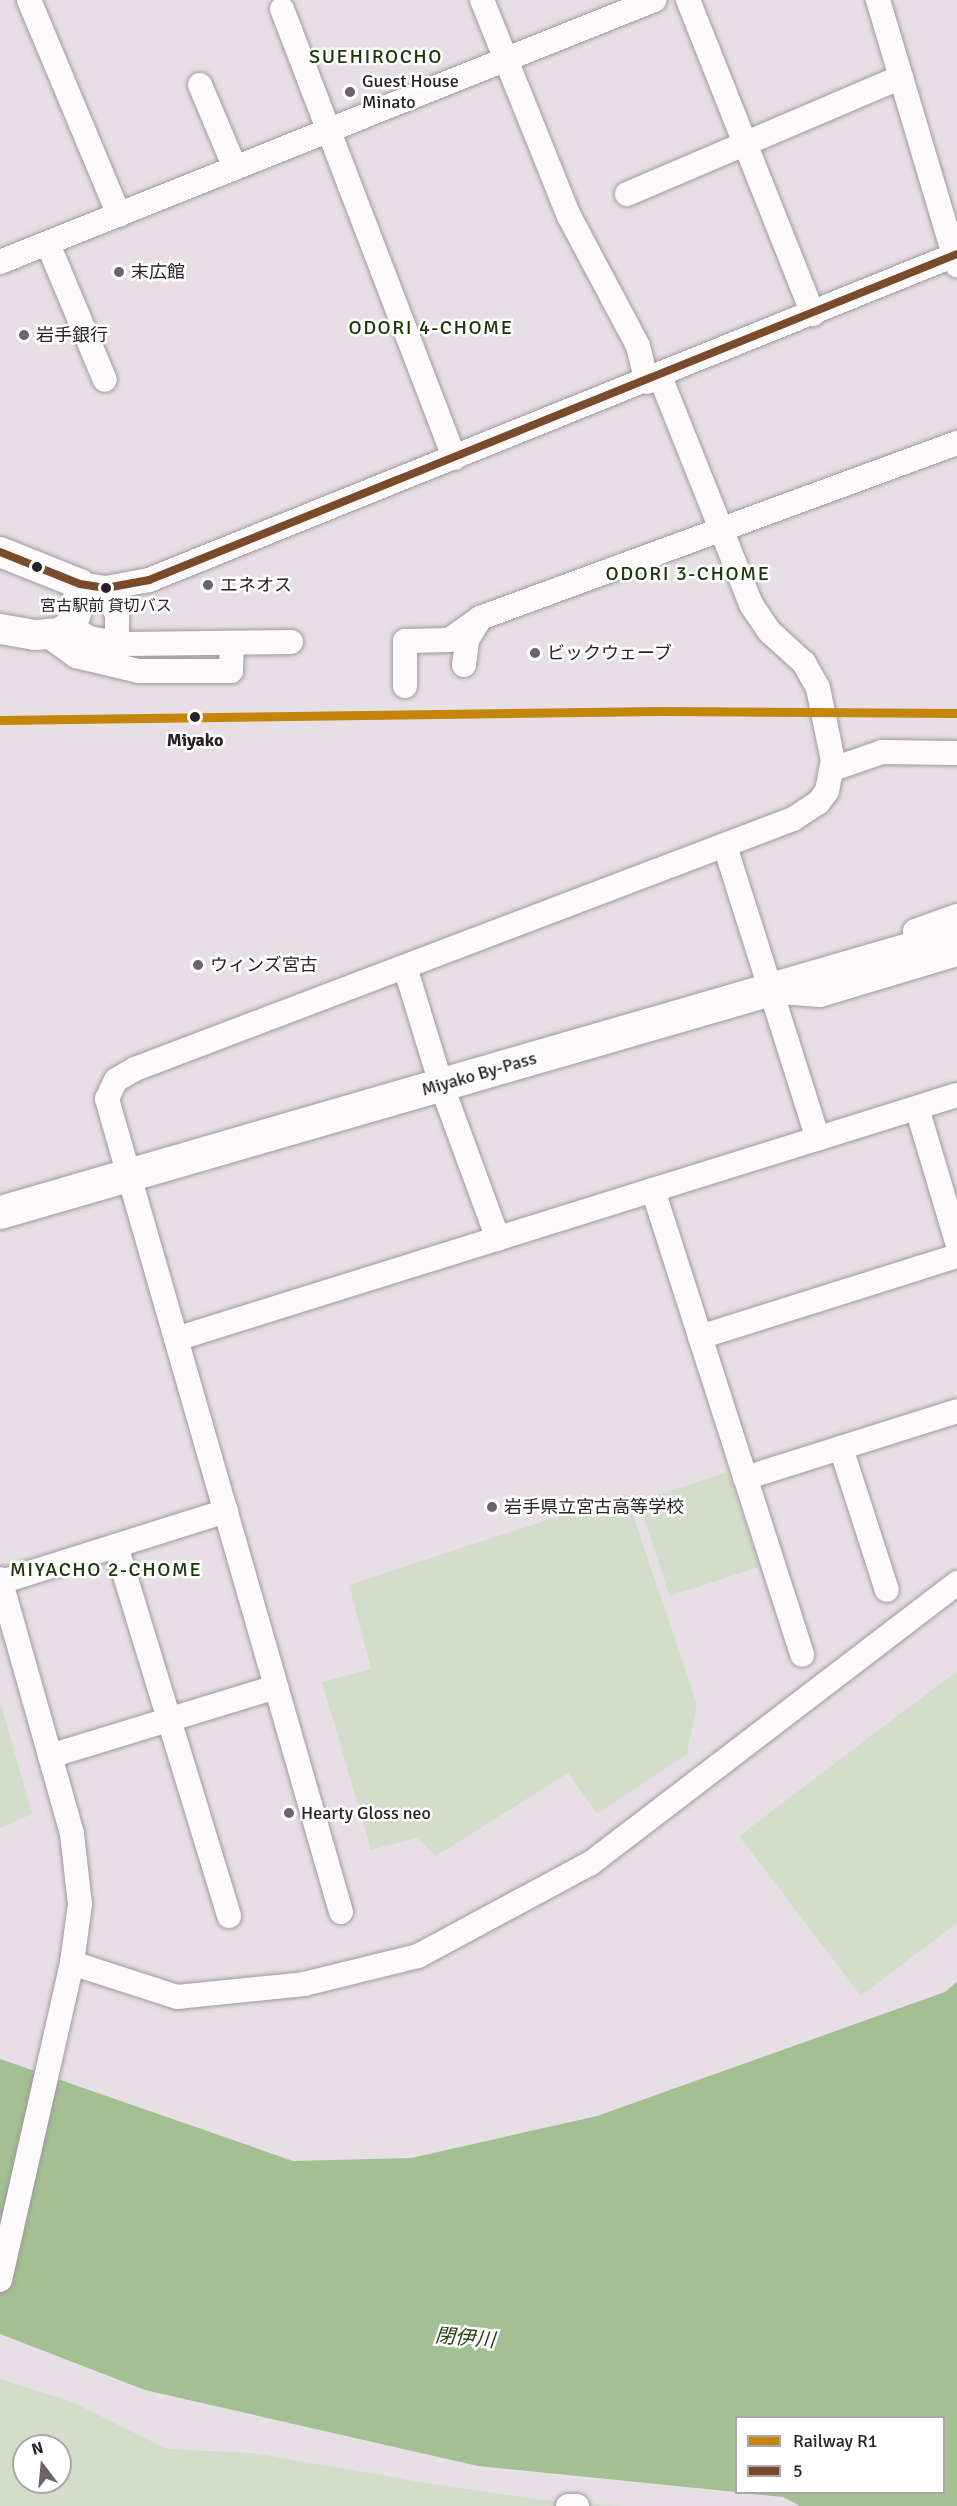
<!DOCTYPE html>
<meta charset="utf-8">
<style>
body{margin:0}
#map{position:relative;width:957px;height:2506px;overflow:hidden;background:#e8dfe6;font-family:Signika,"Noto Sans JP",sans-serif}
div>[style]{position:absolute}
.green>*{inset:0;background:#d3deca;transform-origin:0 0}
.water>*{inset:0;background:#a4bf92}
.roads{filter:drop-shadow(0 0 2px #9f999d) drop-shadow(0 0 2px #9f999d)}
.minor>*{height:24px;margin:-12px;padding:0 12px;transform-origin:12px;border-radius:12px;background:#fcfafb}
.major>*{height:30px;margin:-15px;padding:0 15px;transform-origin:15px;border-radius:15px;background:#fcfafb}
.highway>*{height:33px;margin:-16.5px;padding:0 16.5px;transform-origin:16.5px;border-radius:16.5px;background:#fcfafb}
.bus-1>*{height:8px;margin:-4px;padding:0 4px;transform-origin:4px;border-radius:4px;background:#7a4b2a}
.rail-1>*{height:9px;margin:-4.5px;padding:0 4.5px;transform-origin:4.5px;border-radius:4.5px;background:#c3850a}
.dots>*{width:16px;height:16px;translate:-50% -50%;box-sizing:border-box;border:3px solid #fff;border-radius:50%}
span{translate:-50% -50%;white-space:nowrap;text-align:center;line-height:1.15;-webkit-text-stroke:5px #fff;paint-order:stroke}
.bus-label{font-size:16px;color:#282227}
.poi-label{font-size:18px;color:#282227}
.left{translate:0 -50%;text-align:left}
.stop-label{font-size:18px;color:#282227;font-weight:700}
.street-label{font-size:18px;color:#282227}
.neighbourhood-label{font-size:20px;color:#1b3605;letter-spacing:1.5px}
.water-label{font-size:20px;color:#274313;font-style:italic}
.legend{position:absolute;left:735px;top:2416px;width:210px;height:78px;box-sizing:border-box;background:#fff;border:2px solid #a9a7a9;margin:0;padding:8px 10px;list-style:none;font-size:18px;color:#282227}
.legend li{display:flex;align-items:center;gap:12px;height:30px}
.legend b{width:30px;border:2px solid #a9a7a9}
.north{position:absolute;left:12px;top:2434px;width:60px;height:60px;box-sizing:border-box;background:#fff;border:2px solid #a9a7a9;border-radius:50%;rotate:344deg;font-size:16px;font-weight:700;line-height:24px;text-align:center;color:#282227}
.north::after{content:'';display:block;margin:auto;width:21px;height:27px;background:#6b646a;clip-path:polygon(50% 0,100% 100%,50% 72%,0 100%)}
</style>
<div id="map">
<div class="green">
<i style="left:728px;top:1472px;width:100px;height:94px;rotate:72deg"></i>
<i style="clip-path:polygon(626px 1494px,697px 1704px,687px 1754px,597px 1814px,568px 1773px,436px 1856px,417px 1838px,371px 1850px,322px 1682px,371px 1669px,349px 1585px)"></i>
<i style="clip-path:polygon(957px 1671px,957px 1923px,861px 1996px,739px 1836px)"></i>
<i style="clip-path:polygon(0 1701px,32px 1814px,0 1828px)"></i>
<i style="clip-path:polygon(evenodd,0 2379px,70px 2401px,167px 2449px,254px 2453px,426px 2483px,543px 2500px,625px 2506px,0 2506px,0 2379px,24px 2446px,60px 2446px,60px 2482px,24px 2482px,24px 2446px)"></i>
</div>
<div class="water">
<i style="clip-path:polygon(957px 1982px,957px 2506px,800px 2506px,783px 2497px,739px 2493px,944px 2492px,944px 2418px,736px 2418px,736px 2492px,478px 2466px,145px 2390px,0 2334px,0 2059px,293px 2161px,411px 2158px,597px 2116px,945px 1992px)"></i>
</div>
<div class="roads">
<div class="minor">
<i style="left:29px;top:0;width:233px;rotate:67.3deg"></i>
<i style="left:482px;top:0;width:233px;rotate:68.1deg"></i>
<i style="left:569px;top:216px;width:147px;rotate:62deg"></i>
<i style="left:638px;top:346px;width:37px;rotate:76deg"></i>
<i style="left:688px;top:0;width:338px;rotate:68.3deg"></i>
<i style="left:878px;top:0;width:277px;rotate:73.4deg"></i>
<i style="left:282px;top:9px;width:481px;rotate:69deg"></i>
<i style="left:200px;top:85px;width:90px;rotate:67.1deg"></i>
<i style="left:627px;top:194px;width:298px;rotate:-23.1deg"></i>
<i style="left:48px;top:244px;width:147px;rotate:67.3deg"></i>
<i style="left:0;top:262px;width:705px;rotate:-21.83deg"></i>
<i style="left:80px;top:584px;width:26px;rotate:9deg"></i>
<i style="left:106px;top:588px;width:44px;rotate:-10.5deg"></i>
<i style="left:149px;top:580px;width:871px;rotate:-21.97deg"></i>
<i style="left:106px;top:588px;width:29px;rotate:68deg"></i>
<i style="left:117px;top:615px;width:28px;rotate:90deg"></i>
<i style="left:70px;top:626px;width:22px;rotate:32deg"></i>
<i style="left:89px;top:638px;width:36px;rotate:10deg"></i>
<i style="left:124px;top:644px;width:167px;rotate:-0.7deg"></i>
<i style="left:47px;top:635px;width:36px;rotate:36deg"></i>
<i style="left:76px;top:656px;width:65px;rotate:13.4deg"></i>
<i style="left:139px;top:671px;width:92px"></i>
<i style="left:231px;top:671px;width:28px;rotate:-88deg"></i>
<i style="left:464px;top:665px;width:25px;rotate:-83deg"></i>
<i style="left:467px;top:640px;width:26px;rotate:-59deg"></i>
<i style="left:405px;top:686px;width:45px;rotate:-90deg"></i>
<i style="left:405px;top:641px;width:44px;rotate:-1.3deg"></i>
<i style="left:449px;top:640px;width:38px;rotate:-35deg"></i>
<i style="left:480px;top:618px;width:508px;rotate:-20.15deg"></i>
<i style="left:833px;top:769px;width:52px;rotate:-19.1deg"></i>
<i style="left:882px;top:752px;width:75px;rotate:0.8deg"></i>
<i style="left:725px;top:846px;width:307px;rotate:72.4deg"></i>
<i style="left:915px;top:931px;width:45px;rotate:-19.7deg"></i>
<i style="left:405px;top:967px;width:122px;rotate:72.9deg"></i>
<i style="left:441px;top:1084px;width:165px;rotate:69.8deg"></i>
<i style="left:779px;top:992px;width:41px;rotate:4.2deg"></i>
<i style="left:820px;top:995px;width:143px;rotate:-16.7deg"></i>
<i style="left:917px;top:1108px;width:140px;rotate:73.4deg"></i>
<i style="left:653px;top:1190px;width:488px;rotate:72.2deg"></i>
<i style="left:700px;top:1337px;width:269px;rotate:-17.5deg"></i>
<i style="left:176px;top:1339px;width:818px;rotate:-17.35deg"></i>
<i style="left:841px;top:1448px;width:149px;rotate:72.1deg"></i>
<i style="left:745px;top:1478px;width:222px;rotate:-17.5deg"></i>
<i style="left:116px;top:1546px;width:387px;rotate:73deg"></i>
<i style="left:0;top:1579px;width:265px;rotate:74.2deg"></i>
<i style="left:72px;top:1834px;width:70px;rotate:83.5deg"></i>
<i style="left:80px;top:1904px;width:60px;rotate:97.7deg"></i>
<i style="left:72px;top:1963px;width:325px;rotate:102.8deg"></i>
<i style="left:1px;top:1582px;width:236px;rotate:-17.5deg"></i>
<i style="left:50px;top:1756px;width:236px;rotate:-17deg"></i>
<i style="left:341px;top:1912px;width:846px;rotate:-106.06deg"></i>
<i style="left:107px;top:1099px;width:21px;rotate:-65deg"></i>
<i style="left:116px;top:1080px;width:22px;rotate:-30deg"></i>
<i style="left:135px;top:1069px;width:704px;rotate:-20.8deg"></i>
<i style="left:793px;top:819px;width:30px;rotate:-33deg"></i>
<i style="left:818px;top:803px;width:15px;rotate:-53deg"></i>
<i style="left:827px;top:791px;width:31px;rotate:-79deg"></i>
<i style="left:833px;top:761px;width:75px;rotate:-101.6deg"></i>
<i style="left:818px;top:688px;width:29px;rotate:-119deg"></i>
<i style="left:804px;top:663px;width:47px;rotate:-137.6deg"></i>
<i style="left:769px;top:631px;width:32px;rotate:-124deg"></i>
<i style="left:751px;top:604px;width:245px;rotate:-111.8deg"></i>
<i style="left:72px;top:1963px;width:110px;rotate:17.9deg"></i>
<i style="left:177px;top:1997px;width:128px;rotate:-5.8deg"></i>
<i style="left:304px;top:1984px;width:117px;rotate:-13.8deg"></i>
<i style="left:418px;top:1956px;width:196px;rotate:-28.3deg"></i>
<i style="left:591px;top:1863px;width:461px;rotate:-37.4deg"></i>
<i style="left:568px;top:2506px;width:9px"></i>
</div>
<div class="major">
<i style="left:0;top:552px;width:86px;rotate:21.8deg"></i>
<i style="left:80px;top:584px;width:30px;rotate:98deg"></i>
<i style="left:76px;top:614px;width:13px;rotate:117deg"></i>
<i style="left:70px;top:626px;width:13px;rotate:148deg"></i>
<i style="left:59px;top:633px;width:24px;rotate:175deg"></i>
<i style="left:35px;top:635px;width:36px;rotate:-170deg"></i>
</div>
<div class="highway">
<i style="left:0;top:1212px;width:996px;rotate:-16.14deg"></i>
</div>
</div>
<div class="bus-1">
<i style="left:0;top:552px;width:86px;rotate:21.8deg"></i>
<i style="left:80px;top:584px;width:26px;rotate:9deg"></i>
<i style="left:106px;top:588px;width:44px;rotate:-10.5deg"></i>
<i style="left:149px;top:580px;width:871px;rotate:-21.97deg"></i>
</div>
<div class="rail-1">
<i style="left:0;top:720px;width:660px;rotate:-0.78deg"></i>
<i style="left:660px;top:711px;width:297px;rotate:0.4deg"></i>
</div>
<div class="dots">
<i style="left:350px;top:92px;background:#6b646a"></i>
<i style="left:119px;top:272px;background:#6b646a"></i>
<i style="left:24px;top:335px;background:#6b646a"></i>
<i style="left:37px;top:567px;background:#282227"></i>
<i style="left:208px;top:585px;background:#6b646a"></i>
<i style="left:106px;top:588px;background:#282227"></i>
<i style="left:535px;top:653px;background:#6b646a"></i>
<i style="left:195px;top:717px;background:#282227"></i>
<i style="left:198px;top:965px;background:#6b646a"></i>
<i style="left:492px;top:1507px;background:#6b646a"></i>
<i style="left:289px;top:1813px;background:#6b646a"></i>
</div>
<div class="bus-label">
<span style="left:106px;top:606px">宮古駅前 貸切バス</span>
</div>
<div class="poi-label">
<span class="left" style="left:362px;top:92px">Guest House<br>Minato</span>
<span class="left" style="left:131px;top:272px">末広館</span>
<span class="left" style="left:36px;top:335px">岩手銀行</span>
<span class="left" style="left:220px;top:585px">エネオス</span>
<span class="left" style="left:547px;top:653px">ビックウェーブ</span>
<span class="left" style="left:210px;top:965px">ウィンズ宮古</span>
<span class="left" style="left:504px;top:1507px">岩手県立宮古高等学校</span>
<span class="left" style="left:301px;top:1813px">Hearty Gloss neo</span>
</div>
<div class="stop-label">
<span style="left:195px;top:740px">Miyako</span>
</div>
<div class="street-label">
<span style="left:479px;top:1074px;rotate:-16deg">Miyako By-Pass</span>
</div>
<div class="neighbourhood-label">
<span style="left:376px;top:56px">SUEHIROCHO</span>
<span style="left:431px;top:327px">ODORI 4-CHOME</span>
<span style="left:688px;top:573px">ODORI 3-CHOME</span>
<span style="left:106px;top:1569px">MIYACHO 2-CHOME</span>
</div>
<div class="water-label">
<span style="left:465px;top:2338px;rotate:5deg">閉伊川</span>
</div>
<ul class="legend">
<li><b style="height:8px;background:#c3850a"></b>Railway R1</li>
<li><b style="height:8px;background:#7a4b2a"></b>5</li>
</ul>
<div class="north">N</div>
</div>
